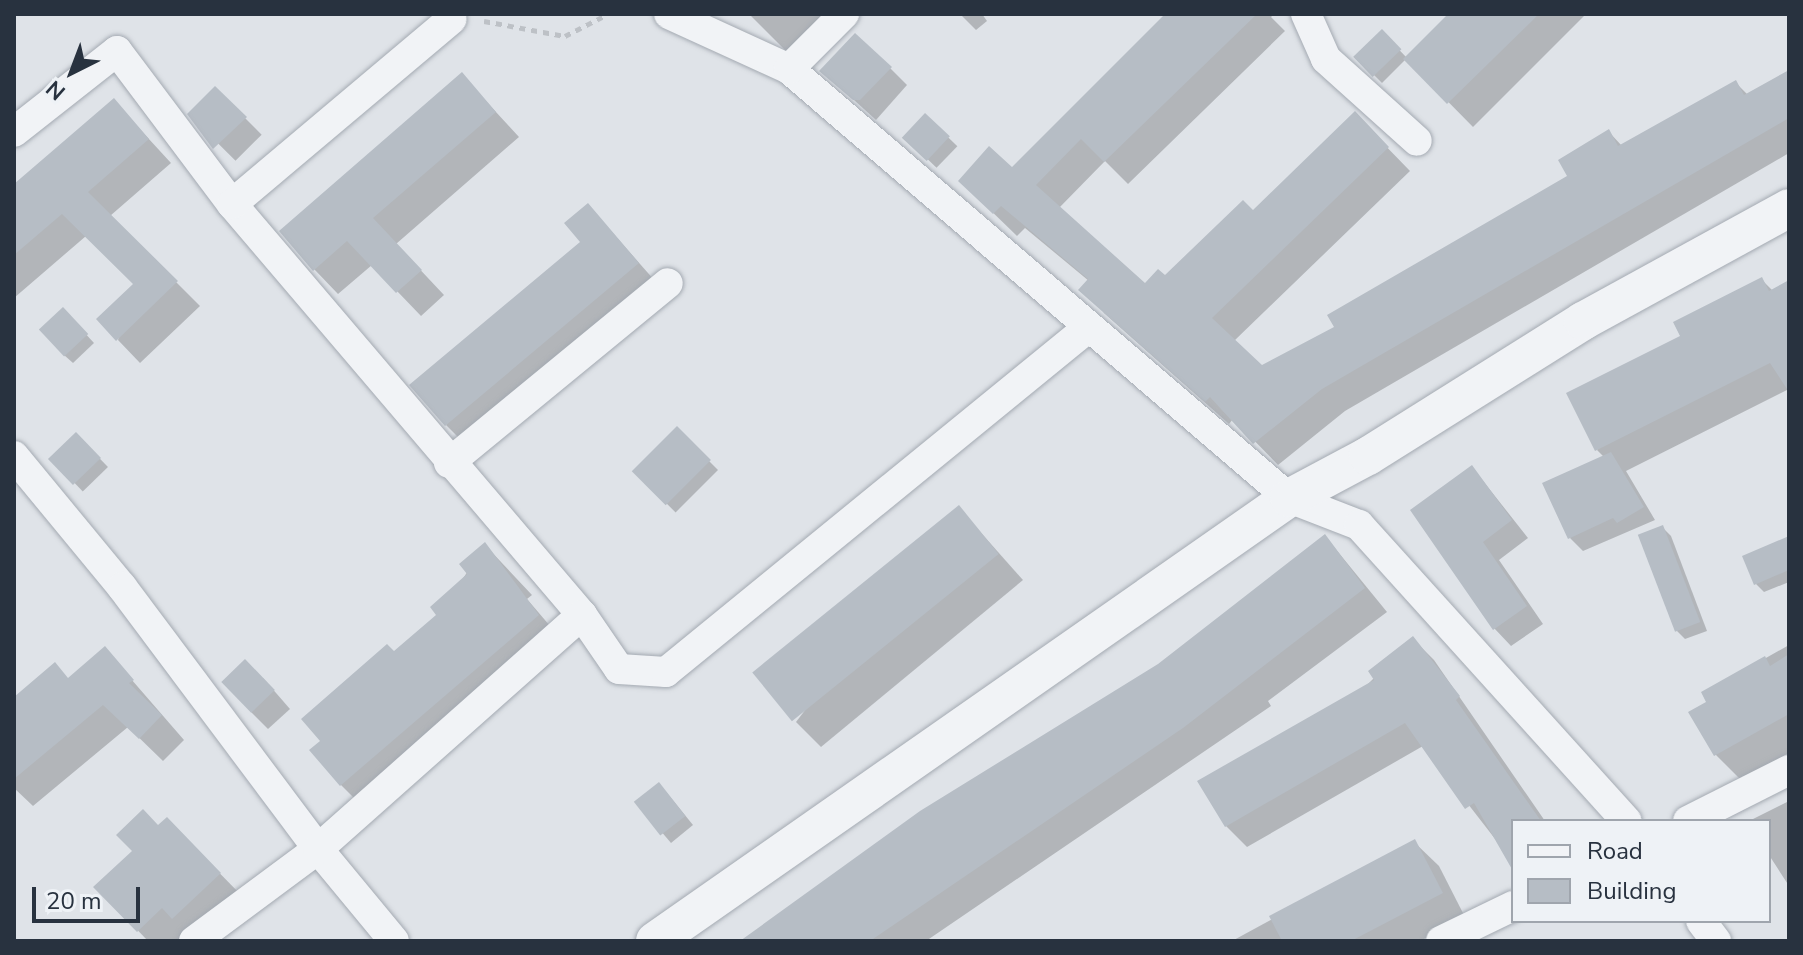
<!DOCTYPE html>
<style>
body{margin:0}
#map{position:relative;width:1803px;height:955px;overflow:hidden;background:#dfe3e8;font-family:"Nunito Sans",sans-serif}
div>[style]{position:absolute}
.shadow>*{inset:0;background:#0003;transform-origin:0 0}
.building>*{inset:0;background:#b6bdc5;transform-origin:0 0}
.path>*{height:5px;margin-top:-2.5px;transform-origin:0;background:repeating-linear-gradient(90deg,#bdc1c6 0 6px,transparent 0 12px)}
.roads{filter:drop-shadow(0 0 2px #a4aab2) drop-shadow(0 0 2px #a4aab2)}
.minor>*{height:30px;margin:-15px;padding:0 15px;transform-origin:15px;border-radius:15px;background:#f1f3f6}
.tertiary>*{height:38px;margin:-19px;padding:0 19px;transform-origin:19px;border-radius:19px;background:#f1f3f6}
span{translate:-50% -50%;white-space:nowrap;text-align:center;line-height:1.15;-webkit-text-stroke:6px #eef2f6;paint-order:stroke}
.frame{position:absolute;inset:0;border:16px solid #28323f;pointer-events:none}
.legend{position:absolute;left:1511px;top:819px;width:260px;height:104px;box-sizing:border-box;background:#eef2f6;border:2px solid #9fa5ad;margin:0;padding:10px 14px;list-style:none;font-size:24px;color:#28323f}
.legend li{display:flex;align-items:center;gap:16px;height:40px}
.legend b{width:40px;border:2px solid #9fa5ad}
.north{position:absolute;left:32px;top:32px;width:80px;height:80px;-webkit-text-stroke:6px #eef2f6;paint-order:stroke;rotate:222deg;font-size:22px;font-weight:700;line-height:32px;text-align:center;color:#28323f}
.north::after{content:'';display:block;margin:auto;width:28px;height:36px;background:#28323f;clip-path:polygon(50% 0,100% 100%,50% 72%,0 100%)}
.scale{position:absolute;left:32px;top:887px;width:108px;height:36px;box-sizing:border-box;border:4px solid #28323f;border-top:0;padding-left:10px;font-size:24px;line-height:28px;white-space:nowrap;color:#28323f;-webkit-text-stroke:6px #eef2f6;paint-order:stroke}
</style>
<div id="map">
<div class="shadow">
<i style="clip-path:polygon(749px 14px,827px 14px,789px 54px)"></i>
<i style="clip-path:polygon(960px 14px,982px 14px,987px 21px,976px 30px)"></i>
<i style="clip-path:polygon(1168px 14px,1274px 14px,1271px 17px,1285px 31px,1128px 184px,1105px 161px,1059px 208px,1145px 286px,1165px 278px,1253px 213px,1377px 137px,1410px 171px,1234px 341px,1262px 367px,1337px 328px,1570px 177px,1609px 132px,1622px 146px,1736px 83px,1748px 95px,1789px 73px,1789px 153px,1345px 411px,1278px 465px,1233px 419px,1229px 424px,1104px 313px,1089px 281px,1025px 228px,1017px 236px,984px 204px)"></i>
<i style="clip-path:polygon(1450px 14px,1586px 14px,1473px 127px,1406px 59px,1382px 83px,1356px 57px,1382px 32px,1407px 58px)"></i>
<i style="clip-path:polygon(890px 68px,907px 85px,876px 120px,822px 71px)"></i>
<i style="clip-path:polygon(462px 75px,519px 137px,396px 244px,444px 295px,421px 316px,372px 265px,338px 294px,314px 269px)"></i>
<i style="left:215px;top:88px;width:66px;height:37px;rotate:45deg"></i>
<i style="clip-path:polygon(114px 101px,171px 163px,110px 216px,200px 306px,140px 363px,118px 340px,136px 285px,86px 236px,14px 298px,14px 186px)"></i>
<i style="left:925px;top:115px;width:45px;height:30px;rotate:44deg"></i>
<i style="clip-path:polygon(588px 205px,663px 290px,471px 450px,446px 425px,583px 242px)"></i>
<i style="clip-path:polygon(1761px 279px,1773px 291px,1789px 283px,1789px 389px,1626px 471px,1655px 520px,1583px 551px,1570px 538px,1604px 457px,1597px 450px,1683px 336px)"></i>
<i style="clip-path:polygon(71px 318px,94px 343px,73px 363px,64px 355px)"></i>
<i style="left:677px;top:429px;width:58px;height:60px;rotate:45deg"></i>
<i style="left:76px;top:434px;width:46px;height:35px;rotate:46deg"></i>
<i style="clip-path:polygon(1472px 467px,1528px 538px,1499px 560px,1543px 624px,1511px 646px,1494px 628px)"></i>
<i style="clip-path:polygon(959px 508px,1023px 580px,821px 747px,796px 722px)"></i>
<i style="clip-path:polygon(1663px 528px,1671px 536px,1707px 631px,1685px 639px,1676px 630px)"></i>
<i style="clip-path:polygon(1325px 536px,1387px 612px,1268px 701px,1271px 706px,926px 941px,744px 941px,1159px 665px)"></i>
<i style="clip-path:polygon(485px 545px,532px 595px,527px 599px,562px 640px,365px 809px,341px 785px,322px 741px,394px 654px,439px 615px)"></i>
<i style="clip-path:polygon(1789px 548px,1789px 582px,1764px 592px,1756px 584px)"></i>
<i style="clip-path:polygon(1413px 639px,1434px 660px,1545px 821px,1513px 821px,1513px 862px,1423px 746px,1247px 847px,1226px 826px)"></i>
<i style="clip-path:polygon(1789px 645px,1789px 753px,1741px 780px,1716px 755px,1691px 712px,1709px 703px,1704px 693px)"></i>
<i style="clip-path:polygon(105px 649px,184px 740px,163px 761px,128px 727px,33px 806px,14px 788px,14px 699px,69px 679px)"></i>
<i style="clip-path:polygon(263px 678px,290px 709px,268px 729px,251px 712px)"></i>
<i style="clip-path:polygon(667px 793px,693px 825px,671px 843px,637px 803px)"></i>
<i style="clip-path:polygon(1789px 801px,1789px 886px,1769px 855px,1769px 821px,1751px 820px)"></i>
<i style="clip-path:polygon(159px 828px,192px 845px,245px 899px,180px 941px,148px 941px,96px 887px)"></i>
<i style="clip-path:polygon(1414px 842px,1439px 866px,1465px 917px,1420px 941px,1232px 941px)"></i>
</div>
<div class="building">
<i style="clip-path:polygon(1165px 14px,1257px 14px,1104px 162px,1081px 139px,1036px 185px,1145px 283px,1158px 269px,1165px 275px,1243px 200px,1253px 210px,1355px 111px,1389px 147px,1212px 318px,1262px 365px,1334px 327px,1327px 315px,1567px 176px,1558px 160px,1609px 129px,1618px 146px,1736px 80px,1744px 95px,1789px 70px,1789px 118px,1322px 389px,1253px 444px,1210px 397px,1205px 402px,1078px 290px,1088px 279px,1001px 206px,993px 214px,958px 181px,989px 146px,1012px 167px)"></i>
<i style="clip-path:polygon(1448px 14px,1539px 14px,1447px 104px,1403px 59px)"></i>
<i style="left:1382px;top:29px;width:28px;height:40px;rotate:46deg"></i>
<i style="clip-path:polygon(855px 33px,892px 67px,860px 100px,853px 100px,819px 71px)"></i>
<i style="clip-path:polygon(462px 72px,496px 112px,373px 218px,422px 270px,396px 293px,347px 241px,313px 271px,279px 231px)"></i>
<i style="clip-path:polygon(215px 86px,247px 117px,213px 149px,187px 114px)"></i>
<i style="clip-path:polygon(114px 98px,149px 139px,88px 192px,178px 281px,116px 341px,96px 319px,133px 284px,62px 214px,14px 255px,14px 184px)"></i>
<i style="left:925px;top:113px;width:34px;height:34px;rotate:43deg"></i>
<i style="clip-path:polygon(588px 203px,639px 263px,445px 426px,409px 385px,580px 242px,564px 223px)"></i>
<i style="clip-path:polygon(1762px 277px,1769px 291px,1789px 280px,1789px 392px,1770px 363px,1595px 451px,1566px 393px,1680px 336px,1673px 322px)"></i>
<i style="left:63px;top:307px;width:37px;height:33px;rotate:47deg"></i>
<i style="left:677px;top:426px;width:48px;height:64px;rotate:45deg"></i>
<i style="left:76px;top:432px;width:36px;height:39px;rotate:46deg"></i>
<i style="clip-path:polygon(1611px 452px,1644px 507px,1617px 523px,1613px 518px,1568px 539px,1542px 483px)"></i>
<i style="clip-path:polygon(1472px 465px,1512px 520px,1483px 542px,1527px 606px,1493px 630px,1410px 510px)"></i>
<i style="left:959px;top:505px;width:63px;height:266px;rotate:51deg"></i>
<i style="left:1663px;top:525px;width:104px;height:27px;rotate:69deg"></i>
<i style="clip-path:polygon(1325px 534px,1365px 588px,1183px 728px,870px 941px,740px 941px,920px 811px,1158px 664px)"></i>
<i style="clip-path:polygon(1789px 536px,1789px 570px,1754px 585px,1742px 556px)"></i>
<i style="clip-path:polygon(485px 542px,539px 615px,340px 786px,309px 750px,320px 741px,301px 719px,387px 644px,394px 651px,436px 615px,430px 607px,467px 574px,459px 564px)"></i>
<i style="clip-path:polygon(1413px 636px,1460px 696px,1456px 700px,1541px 821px,1513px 821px,1513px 871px,1474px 803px,1465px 809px,1405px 723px,1225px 827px,1197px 781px,1374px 680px,1368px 671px)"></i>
<i style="clip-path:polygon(105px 646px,134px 680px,129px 683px,162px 715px,139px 739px,103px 705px,14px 779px,14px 697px,55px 662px,68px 678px)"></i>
<i style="clip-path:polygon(1789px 654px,1789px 714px,1714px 756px,1688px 712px,1706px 702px,1701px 692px,1765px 656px,1770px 666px)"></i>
<i style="left:245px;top:659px;width:43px;height:33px;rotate:46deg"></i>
<i style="left:659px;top:782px;width:43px;height:32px;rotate:52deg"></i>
<i style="clip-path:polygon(143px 809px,158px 825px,167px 817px,221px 873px,172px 919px,162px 908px,137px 932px,93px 887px,132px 851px,116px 835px)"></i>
<i style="clip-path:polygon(1415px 839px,1443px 893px,1351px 941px,1282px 941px,1269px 916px)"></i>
</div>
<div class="path">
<i style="left:484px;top:21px;width:82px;rotate:10.5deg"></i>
<i style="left:565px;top:36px;width:48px;rotate:-27.1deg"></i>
</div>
<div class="roads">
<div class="minor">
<i style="left:669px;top:14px;width:132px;rotate:24.6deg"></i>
<i style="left:789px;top:69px;width:659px;rotate:40.63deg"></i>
<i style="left:1289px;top:498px;width:75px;rotate:21.1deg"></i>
<i style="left:1359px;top:525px;width:399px;rotate:47.9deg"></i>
<i style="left:1306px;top:14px;width:49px;rotate:66deg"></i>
<i style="left:1326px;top:59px;width:122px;rotate:42deg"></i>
<i style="left:789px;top:69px;width:78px;rotate:-45deg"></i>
<i style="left:14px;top:132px;width:131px;rotate:-38.2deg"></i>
<i style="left:117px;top:51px;width:191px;rotate:53.1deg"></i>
<i style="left:232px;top:204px;width:540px;rotate:49.58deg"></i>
<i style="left:232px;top:204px;width:287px;rotate:-40.1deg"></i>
<i style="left:14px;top:456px;width:170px;rotate:50.5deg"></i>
<i style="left:122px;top:587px;width:327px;rotate:53.2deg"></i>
<i style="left:318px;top:849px;width:119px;rotate:50.4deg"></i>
<i style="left:449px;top:463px;width:283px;rotate:-39.4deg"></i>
<i style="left:1688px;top:821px;width:113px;rotate:-26.8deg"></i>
<i style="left:1701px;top:921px;width:25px;rotate:53deg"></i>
<i style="left:194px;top:941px;width:154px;rotate:-36.6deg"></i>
<i style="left:318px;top:849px;width:353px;rotate:-41.6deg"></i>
<i style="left:582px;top:615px;width:65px;rotate:55.6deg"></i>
<i style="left:619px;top:669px;width:47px;rotate:3.7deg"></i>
<i style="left:666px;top:672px;width:546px;rotate:-39.2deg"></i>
<i style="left:1441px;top:941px;width:80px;rotate:-25.9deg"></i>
</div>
<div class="tertiary">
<i style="left:655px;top:941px;width:773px;rotate:-34.94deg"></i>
<i style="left:1289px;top:498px;width:89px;rotate:-28deg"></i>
<i style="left:1368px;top:456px;width:254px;rotate:-32.1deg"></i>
<i style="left:1583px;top:321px;width:235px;rotate:-28.7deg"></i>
</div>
</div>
<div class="frame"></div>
<ul class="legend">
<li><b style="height:10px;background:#f1f3f6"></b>Road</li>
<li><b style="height:22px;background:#b6bdc5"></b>Building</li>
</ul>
<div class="north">N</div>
<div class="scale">20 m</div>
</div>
